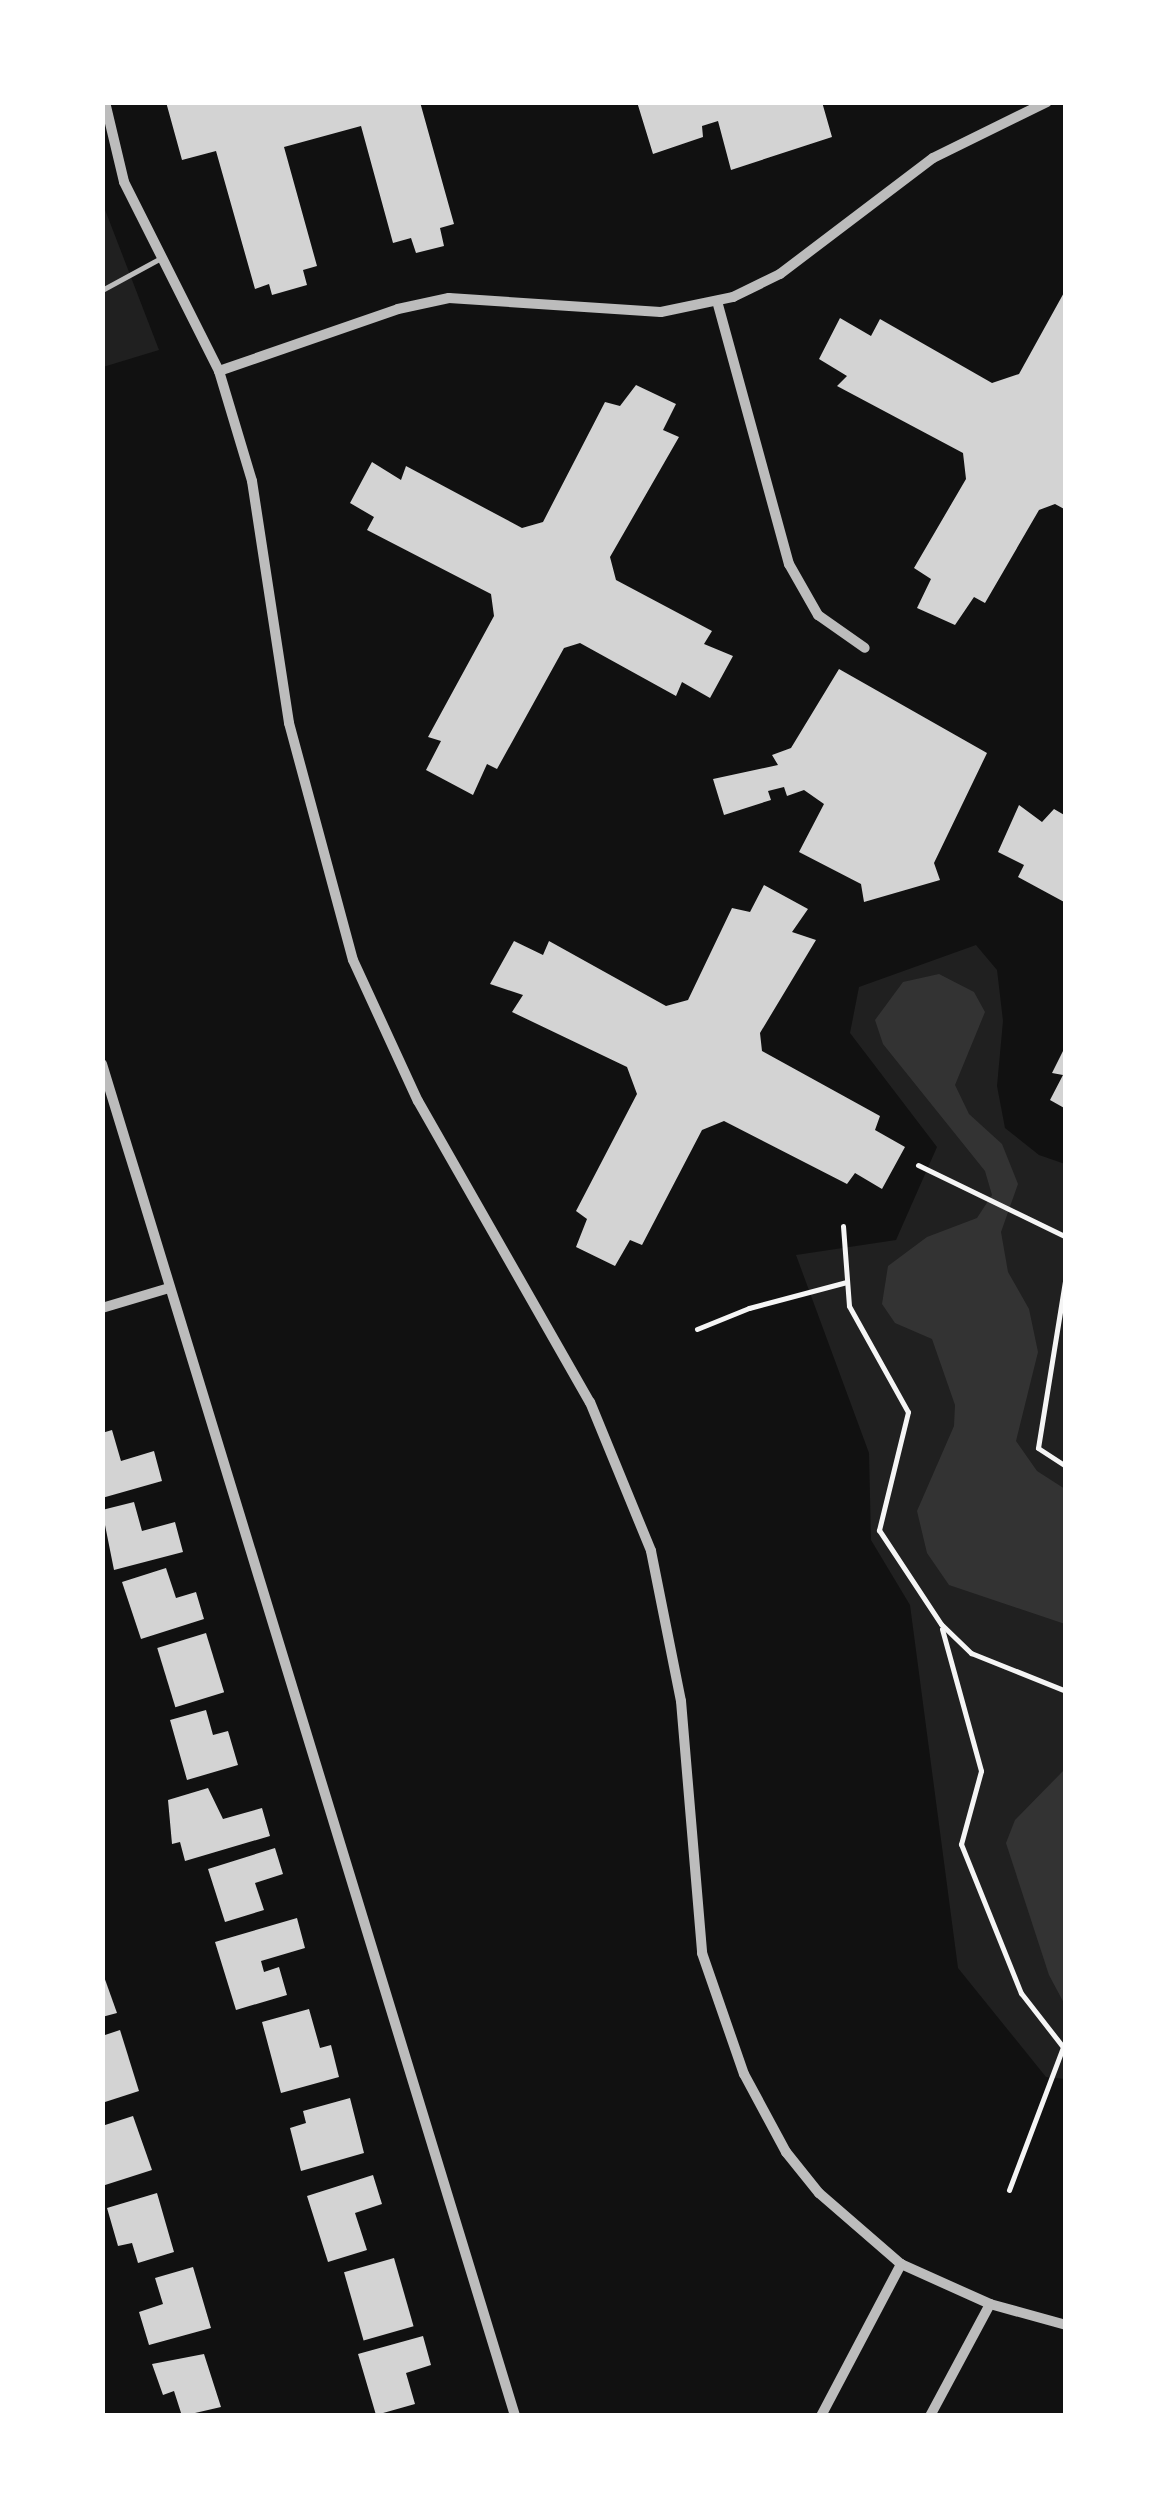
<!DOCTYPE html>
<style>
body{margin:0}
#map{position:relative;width:1168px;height:2518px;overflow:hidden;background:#111;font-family:Signika,sans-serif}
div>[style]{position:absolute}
.green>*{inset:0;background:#202020}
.water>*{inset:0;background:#333}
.building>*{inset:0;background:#d3d3d3;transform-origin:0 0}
.path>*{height:5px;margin:-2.5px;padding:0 2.5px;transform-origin:2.5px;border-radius:2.5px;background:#f5f5f5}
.service>*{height:5px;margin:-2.5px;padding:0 2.5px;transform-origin:2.5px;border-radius:2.5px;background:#bcbcbc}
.minor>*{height:10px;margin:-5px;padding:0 5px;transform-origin:5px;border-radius:5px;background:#bcbcbc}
span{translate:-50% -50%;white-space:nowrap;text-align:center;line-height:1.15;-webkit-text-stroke:9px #fff;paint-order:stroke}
.frame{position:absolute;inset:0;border:105px solid #fff;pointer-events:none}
</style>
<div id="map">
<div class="green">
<i style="clip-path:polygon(102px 202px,159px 350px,103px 367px,102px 367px)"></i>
<i style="clip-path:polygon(976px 945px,997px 970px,1003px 1021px,997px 1086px,1005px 1128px,1039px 1155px,1065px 1164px,1065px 2079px,1046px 2077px,958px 1968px,910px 1605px,871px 1540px,869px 1453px,796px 1255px,896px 1240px,937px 1147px,850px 1033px,859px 987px)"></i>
</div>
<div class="water">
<i style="clip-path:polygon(939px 974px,974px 992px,985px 1012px,955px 1085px,969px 1114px,1002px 1144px,1018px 1184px,1001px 1232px,1008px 1272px,1029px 1309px,1038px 1352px,1016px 1441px,1037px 1471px,1065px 1489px,1065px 1624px,949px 1585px,927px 1553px,917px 1511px,954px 1426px,955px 1405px,932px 1339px,895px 1323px,882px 1304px,888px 1266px,927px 1237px,977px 1218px,992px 1195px,985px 1171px,883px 1044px,875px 1020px,903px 982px)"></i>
<i style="clip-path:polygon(1065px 1769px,1065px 2005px,1049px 1975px,1006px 1843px,1015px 1820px)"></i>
</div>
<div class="building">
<i style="clip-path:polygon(166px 102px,420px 102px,454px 224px,440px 228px,444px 246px,416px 253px,411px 238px,393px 243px,361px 126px,284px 147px,317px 266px,303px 270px,307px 285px,272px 295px,269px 284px,255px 289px,216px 151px,182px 160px)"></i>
<i style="clip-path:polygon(637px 102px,822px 102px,832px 137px,731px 170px,718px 121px,702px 126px,703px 137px,653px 154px)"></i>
<i style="clip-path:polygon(1066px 289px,1066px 510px,1055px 504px,1039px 510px,985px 603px,974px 597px,955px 625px,917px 608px,931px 579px,914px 568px,966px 479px,963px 453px,837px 386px,847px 376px,819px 359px,840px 318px,871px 336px,880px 319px,992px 383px,1019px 374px)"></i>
<i style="clip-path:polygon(636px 385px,676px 404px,663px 430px,679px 437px,610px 557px,616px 580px,712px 631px,704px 644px,733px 656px,710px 698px,682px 682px,676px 696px,580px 643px,564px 648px,497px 769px,487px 764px,473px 795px,426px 770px,441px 741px,428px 737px,494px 616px,491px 594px,367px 530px,374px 517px,350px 503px,372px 462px,401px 480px,406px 466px,522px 528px,543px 522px,605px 402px,620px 406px)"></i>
<i style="clip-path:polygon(839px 669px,987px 753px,934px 863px,940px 880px,864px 902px,861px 884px,799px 852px,824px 804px,804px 790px,787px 796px,784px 787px,768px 791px,771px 800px,724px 815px,713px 779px,778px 765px,772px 755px,791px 748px)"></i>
<i style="clip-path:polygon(1019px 805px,1042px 822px,1054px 809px,1066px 816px,1066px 903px,1018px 877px,1024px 865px,998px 852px)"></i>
<i style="clip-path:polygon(764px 885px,808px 909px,792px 932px,816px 940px,760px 1033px,762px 1051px,880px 1116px,875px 1130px,905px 1147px,882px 1189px,855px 1173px,847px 1184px,724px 1121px,702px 1130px,642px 1245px,630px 1240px,615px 1266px,576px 1247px,587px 1219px,576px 1211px,637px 1094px,627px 1067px,512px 1012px,523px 995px,490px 984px,514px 941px,543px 955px,549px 941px,666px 1006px,688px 1000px,732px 908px,750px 912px)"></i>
<i style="clip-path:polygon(1066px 1045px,1066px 1109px,1050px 1100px,1063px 1075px,1052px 1073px)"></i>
<i style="clip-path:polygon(112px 1430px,121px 1461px,154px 1451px,162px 1481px,102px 1498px,102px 1433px)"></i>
<i style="clip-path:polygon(134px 1502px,142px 1531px,175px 1522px,183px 1552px,114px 1570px,102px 1510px)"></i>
<i style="clip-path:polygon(166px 1568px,176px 1598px,196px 1592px,204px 1619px,141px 1639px,122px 1582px)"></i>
<i style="left:206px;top:1633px;width:62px;height:51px;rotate:73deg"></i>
<i style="clip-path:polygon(206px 1710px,213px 1735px,228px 1731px,238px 1765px,187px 1780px,170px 1720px)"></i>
<i style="clip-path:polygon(208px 1788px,223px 1819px,262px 1808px,270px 1836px,185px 1861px,180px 1842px,172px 1844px,168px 1800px)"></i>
<i style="clip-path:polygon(275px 1848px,283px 1874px,255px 1883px,264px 1910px,225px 1922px,208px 1869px)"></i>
<i style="clip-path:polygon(297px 1918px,305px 1948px,261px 1961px,264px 1972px,279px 1967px,287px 1995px,236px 2010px,215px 1942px)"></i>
<i style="clip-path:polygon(102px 1971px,117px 2013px,102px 2017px)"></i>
<i style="clip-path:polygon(309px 2009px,320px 2048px,331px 2045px,339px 2077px,281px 2093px,262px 2022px)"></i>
<i style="clip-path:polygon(120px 2030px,139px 2091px,105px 2102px,102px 2036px)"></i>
<i style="clip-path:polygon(350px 2098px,364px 2153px,301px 2171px,290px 2128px,306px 2123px,303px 2111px)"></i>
<i style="clip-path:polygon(133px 2116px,152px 2170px,102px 2186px,102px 2126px)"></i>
<i style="clip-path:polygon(373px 2175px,382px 2204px,355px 2213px,367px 2250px,328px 2262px,307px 2196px)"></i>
<i style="clip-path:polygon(157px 2193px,174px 2252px,138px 2263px,132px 2243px,118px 2246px,107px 2208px)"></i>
<i style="left:394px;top:2258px;width:71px;height:52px;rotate:74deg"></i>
<i style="clip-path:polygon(193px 2267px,211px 2328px,149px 2345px,139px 2312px,163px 2304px,155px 2278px)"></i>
<i style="clip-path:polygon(423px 2336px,431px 2365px,406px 2373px,415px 2404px,376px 2415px,358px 2354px)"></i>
<i style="clip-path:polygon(204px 2354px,221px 2407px,182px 2416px,174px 2391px,163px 2395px,152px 2364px)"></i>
</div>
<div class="path">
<i style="left:918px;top:1165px;width:165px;rotate:25.9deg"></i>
<i style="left:843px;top:1226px;width:80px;rotate:85.7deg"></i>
<i style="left:849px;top:1306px;width:121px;rotate:60.9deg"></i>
<i style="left:908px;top:1412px;width:122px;rotate:103.8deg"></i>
<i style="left:879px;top:1530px;width:113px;rotate:56.6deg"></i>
<i style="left:941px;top:1624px;width:42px;rotate:44deg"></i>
<i style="left:971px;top:1653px;width:102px;rotate:21.8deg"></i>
<i style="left:1066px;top:1275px;width:175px;rotate:99.2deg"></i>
<i style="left:1038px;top:1448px;width:33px;rotate:33deg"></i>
<i style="left:697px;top:1329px;width:56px;rotate:-22deg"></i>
<i style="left:749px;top:1308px;width:101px;rotate:-14.9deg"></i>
<i style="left:942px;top:1629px;width:147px;rotate:74.6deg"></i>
<i style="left:981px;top:1771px;width:76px;rotate:105.3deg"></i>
<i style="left:961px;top:1844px;width:161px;rotate:68.1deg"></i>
<i style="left:1021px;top:1993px;width:68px;rotate:52.1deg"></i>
<i style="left:1009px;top:2190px;width:153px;rotate:-69.3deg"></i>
</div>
<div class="service">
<i style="left:102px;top:290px;width:67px;rotate:-28.5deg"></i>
</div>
<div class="minor">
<i style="left:105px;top:102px;width:82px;rotate:76.6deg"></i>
<i style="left:124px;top:182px;width:212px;rotate:63.3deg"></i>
<i style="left:219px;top:371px;width:115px;rotate:73.3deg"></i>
<i style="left:252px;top:481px;width:245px;rotate:81.3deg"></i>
<i style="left:289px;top:723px;width:245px;rotate:74.9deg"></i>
<i style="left:353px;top:960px;width:155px;rotate:65.3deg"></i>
<i style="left:418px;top:1101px;width:347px;rotate:60.3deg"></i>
<i style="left:590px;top:1402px;width:161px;rotate:67.7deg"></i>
<i style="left:651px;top:1551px;width:153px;rotate:78.7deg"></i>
<i style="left:681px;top:1701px;width:253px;rotate:85.2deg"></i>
<i style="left:702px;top:1953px;width:128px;rotate:70.9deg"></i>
<i style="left:744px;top:2074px;width:89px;rotate:61.7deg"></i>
<i style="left:786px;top:2152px;width:53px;rotate:51.2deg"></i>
<i style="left:819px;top:2193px;width:108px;rotate:40.9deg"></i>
<i style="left:901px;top:2264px;width:98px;rotate:24.2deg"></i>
<i style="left:990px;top:2304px;width:79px;rotate:15.4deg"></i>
<i style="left:717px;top:301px;width:273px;rotate:74.7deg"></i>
<i style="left:789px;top:564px;width:59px;rotate:60.4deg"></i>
<i style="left:818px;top:615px;width:57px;rotate:35.1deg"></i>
<i style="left:219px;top:371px;width:189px;rotate:-19.1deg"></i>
<i style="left:398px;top:309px;width:52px;rotate:-12.2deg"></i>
<i style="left:449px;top:298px;width:212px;rotate:3.8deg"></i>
<i style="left:661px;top:312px;width:74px;rotate:-11.8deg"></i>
<i style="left:733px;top:297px;width:52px;rotate:-26.1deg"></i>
<i style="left:780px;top:274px;width:192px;rotate:-37.2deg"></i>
<i style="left:933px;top:158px;width:127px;rotate:-26.2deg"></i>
<i style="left:102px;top:1064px;width:1414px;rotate:73.01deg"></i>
<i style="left:102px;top:1308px;width:70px;rotate:-16.6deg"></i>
<i style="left:821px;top:2416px;width:172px;rotate:-62.2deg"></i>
<i style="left:930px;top:2416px;width:127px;rotate:-61.8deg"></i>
</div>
<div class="frame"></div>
</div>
